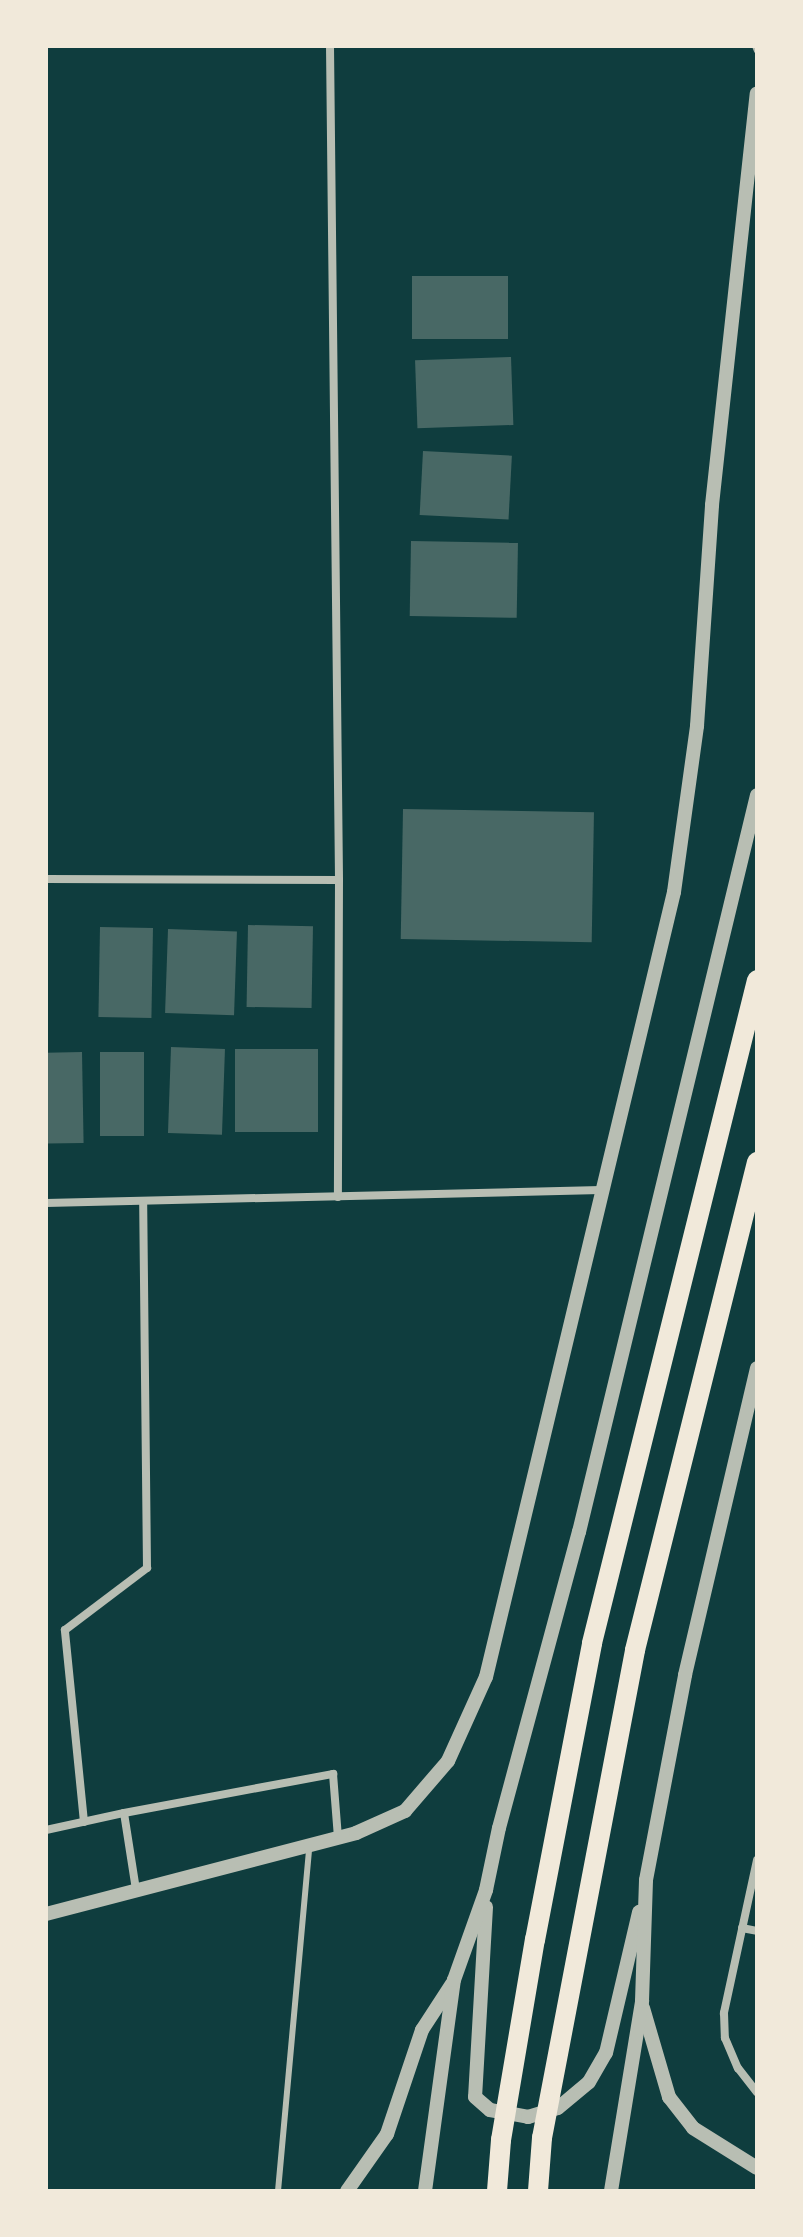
<!DOCTYPE html>
<style>
body{margin:0}
#map{position:relative;width:803px;height:2237px;overflow:hidden;background:#0f3d3e;font-family:"Space Grotesk",sans-serif}
div>[style]{position:absolute}
.building>*{inset:0;background:#486865;transform-origin:0 0}
.service>*{height:6px;margin:-3px;padding:0 3px;transform-origin:3px;border-radius:3px;background:#b8beb3}
.minor>*{height:8px;margin:-4px;padding:0 4px;transform-origin:4px;border-radius:4px;background:#b8beb3}
.tertiary>*{height:14px;margin:-7px;padding:0 7px;transform-origin:7px;border-radius:7px;background:#b8beb3}
.primary>*{height:20px;margin:-10px;padding:0 10px;transform-origin:10px;border-radius:10px;background:#f1e9da}
span{translate:-50% -50%;white-space:nowrap;text-align:center;line-height:1.15;-webkit-text-stroke:6px #f1e9da;paint-order:stroke}
.frame{position:absolute;inset:0;border:48px solid #f1e9da;pointer-events:none}
</style>
<div id="map">
<div class="building">
<i style="left:412px;top:276px;width:96px;height:63px"></i>
<i style="left:511px;top:357px;width:68px;height:96px;rotate:88deg"></i>
<i style="left:423px;top:451px;width:89px;height:64px;rotate:3deg"></i>
<i style="left:411px;top:541px;width:107px;height:75px;rotate:1deg"></i>
<i style="left:403px;top:809px;width:191px;height:130px;rotate:1deg"></i>
<i style="left:248px;top:925px;width:65px;height:82px;rotate:1deg"></i>
<i style="left:100px;top:927px;width:53px;height:90px;rotate:1deg"></i>
<i style="left:168px;top:929px;width:69px;height:84px;rotate:2deg"></i>
<i style="left:171px;top:1047px;width:54px;height:86px;rotate:2deg"></i>
<i style="left:235px;top:1049px;width:83px;height:83px"></i>
<i style="left:82px;top:1052px;width:91px;height:36px;rotate:89deg"></i>
<i style="left:100px;top:1052px;width:44px;height:84px"></i>
</div>
<div class="service">
<i style="left:755px;top:46px;width:5px;rotate:68deg"></i>
<i style="left:278px;top:2191px;width:344px;rotate:-84.8deg"></i>
</div>
<div class="minor">
<i style="left:330px;top:46px;width:834px;rotate:89.38deg"></i>
<i style="left:339px;top:880px;width:317px;rotate:90.2deg"></i>
<i style="left:46px;top:879px;width:293px;rotate:0.2deg"></i>
<i style="left:46px;top:1203px;width:555px;rotate:-1.34deg"></i>
<i style="left:124px;top:1813px;width:213px;rotate:-10.6deg"></i>
<i style="left:333px;top:1774px;width:63px;rotate:85.5deg"></i>
<i style="left:84px;top:1822px;width:193px;rotate:-95.7deg"></i>
<i style="left:65px;top:1630px;width:103px;rotate:-37.1deg"></i>
<i style="left:147px;top:1568px;width:366px;rotate:-90.6deg"></i>
<i style="left:46px;top:1830px;width:80px;rotate:-12.3deg"></i>
<i style="left:124px;top:1813px;width:78px;rotate:81.1deg"></i>
<i style="left:757px;top:1860px;width:157px;rotate:102.2deg"></i>
<i style="left:724px;top:2013px;width:25px;rotate:88deg"></i>
<i style="left:725px;top:2038px;width:33px;rotate:67deg"></i>
<i style="left:738px;top:2068px;width:31px;rotate:52deg"></i>
<i style="left:742px;top:1928px;width:15px;rotate:11deg"></i>
</div>
<div class="tertiary">
<i style="left:486px;top:1907px;width:190px;rotate:93.3deg"></i>
<i style="left:475px;top:2097px;width:20px;rotate:41deg"></i>
<i style="left:490px;top:2110px;width:39px;rotate:10deg"></i>
<i style="left:528px;top:2117px;width:31px;rotate:-17deg"></i>
<i style="left:558px;top:2108px;width:40px;rotate:-40deg"></i>
<i style="left:589px;top:2082px;width:34px;rotate:-60deg"></i>
<i style="left:606px;top:2053px;width:145px;rotate:-76.8deg"></i>
<i style="left:46px;top:1914px;width:320px;rotate:-14.6deg"></i>
<i style="left:356px;top:1833px;width:54px;rotate:-24.2deg"></i>
<i style="left:405px;top:1811px;width:66px;rotate:-49.3deg"></i>
<i style="left:448px;top:1761px;width:92px;rotate:-65.7deg"></i>
<i style="left:486px;top:1677px;width:807px;rotate:-76.53deg"></i>
<i style="left:674px;top:892px;width:168px;rotate:-82.1deg"></i>
<i style="left:697px;top:726px;width:222px;rotate:-86.1deg"></i>
<i style="left:712px;top:505px;width:414px;rotate:-83.8deg"></i>
<i style="left:643px;top:2008px;width:93px;rotate:73.7deg"></i>
<i style="left:669px;top:2097px;width:39px;rotate:52deg"></i>
<i style="left:693px;top:2128px;width:75px;rotate:32deg"></i>
<i style="left:347px;top:2191px;width:70px;rotate:-54.9deg"></i>
<i style="left:387px;top:2134px;width:110px;rotate:-71.4deg"></i>
<i style="left:422px;top:2030px;width:55px;rotate:-56.9deg"></i>
<i style="left:425px;top:2191px;width:213px;rotate:-82.2deg"></i>
<i style="left:454px;top:1980px;width:96px;rotate:-70.4deg"></i>
<i style="left:486px;top:1890px;width:63px;rotate:-78.2deg"></i>
<i style="left:499px;top:1828px;width:307px;rotate:-74.9deg"></i>
<i style="left:579px;top:1532px;width:758px;rotate:-76.42deg"></i>
<i style="left:611px;top:2191px;width:193px;rotate:-80.7deg"></i>
<i style="left:642px;top:2001px;width:121px;rotate:-88.1deg"></i>
<i style="left:646px;top:1880px;width:209px;rotate:-79.2deg"></i>
<i style="left:685px;top:1675px;width:315px;rotate:-76.8deg"></i>
</div>
<div class="primary">
<i style="left:497px;top:2191px;width:51px;rotate:-85.5deg"></i>
<i style="left:501px;top:2140px;width:203px;rotate:-80.4deg"></i>
<i style="left:535px;top:1940px;width:302px;rotate:-79.1deg"></i>
<i style="left:592px;top:1643px;width:683px;rotate:-76.02deg"></i>
<i style="left:538px;top:2191px;width:53px;rotate:-85.7deg"></i>
<i style="left:542px;top:2138px;width:497px;rotate:-79.2deg"></i>
<i style="left:635px;top:1650px;width:503px;rotate:-75.96deg"></i>
</div>
<div class="frame"></div>
</div>
